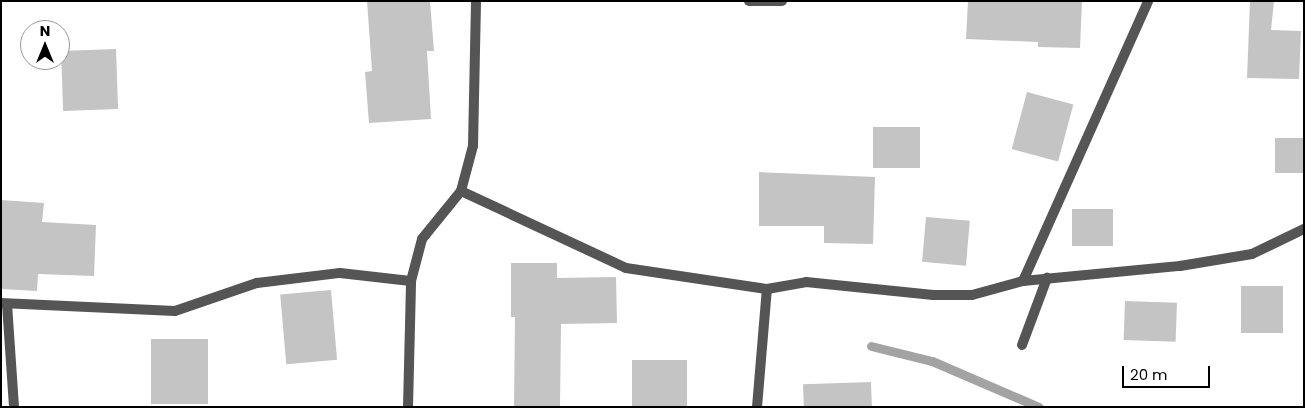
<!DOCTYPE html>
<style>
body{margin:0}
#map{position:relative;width:1305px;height:408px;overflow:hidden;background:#fff;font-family:Poppins,sans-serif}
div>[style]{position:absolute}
.stream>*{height:9px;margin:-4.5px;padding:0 4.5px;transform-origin:4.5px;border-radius:4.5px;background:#a3a3a3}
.building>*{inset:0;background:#c4c4c4;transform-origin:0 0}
.minor>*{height:10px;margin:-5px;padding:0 5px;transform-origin:5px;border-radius:5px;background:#555}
span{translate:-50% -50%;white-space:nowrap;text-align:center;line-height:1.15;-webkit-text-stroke:5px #fff;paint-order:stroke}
.frame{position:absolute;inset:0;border:2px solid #000;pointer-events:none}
.north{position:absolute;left:20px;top:20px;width:50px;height:50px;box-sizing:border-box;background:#fff;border:1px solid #999;border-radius:50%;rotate:0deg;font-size:14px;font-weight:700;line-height:20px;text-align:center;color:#000}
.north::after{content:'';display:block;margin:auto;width:18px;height:22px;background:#000;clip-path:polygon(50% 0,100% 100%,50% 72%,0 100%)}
.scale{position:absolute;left:1122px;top:366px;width:88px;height:22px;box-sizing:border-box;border:2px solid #000;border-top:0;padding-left:6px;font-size:15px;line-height:18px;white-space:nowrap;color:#000;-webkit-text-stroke:4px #fff;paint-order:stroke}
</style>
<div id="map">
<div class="stream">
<i style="left:871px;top:346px;width:63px;rotate:13.8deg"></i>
<i style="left:932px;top:361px;width:116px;rotate:23.3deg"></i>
</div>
<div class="building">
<i style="clip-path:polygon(367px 1px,430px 1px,434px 51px,427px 51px,431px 119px,369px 123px,365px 72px,372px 71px)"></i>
<i style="clip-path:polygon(968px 1px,1082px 1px,1080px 48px,1038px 47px,1038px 42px,966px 39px)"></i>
<i style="clip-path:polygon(1250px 1px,1274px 1px,1271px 30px,1301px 31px,1299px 79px,1247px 78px)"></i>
<i style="left:116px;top:49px;width:60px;height:55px;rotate:88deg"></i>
<i style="left:1027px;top:92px;width:48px;height:59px;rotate:15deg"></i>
<i style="left:873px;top:127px;width:47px;height:41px"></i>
<i style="left:1275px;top:138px;width:29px;height:35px"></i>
<i style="clip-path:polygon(759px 172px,875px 177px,873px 244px,824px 243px,824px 226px,759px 226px)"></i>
<i style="clip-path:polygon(1px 200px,44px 203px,42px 222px,96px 225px,94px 276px,38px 274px,37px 291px,1px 289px)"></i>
<i style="left:1072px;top:209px;width:41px;height:37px"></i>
<i style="left:926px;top:217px;width:44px;height:45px;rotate:5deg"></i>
<i style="clip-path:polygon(511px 263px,557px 263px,557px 278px,616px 277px,617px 323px,561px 324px,560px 407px,514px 407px,515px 317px,511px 317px)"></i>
<i style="left:1241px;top:286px;width:42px;height:47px"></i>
<i style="left:331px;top:290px;width:70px;height:51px;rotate:85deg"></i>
<i style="left:1125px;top:301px;width:52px;height:39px;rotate:2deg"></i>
<i style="left:151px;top:339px;width:57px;height:65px"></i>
<i style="left:632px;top:360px;width:55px;height:47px"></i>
<i style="left:871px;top:382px;width:25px;height:68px;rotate:88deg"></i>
</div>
<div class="minor">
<i style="left:749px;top:1px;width:33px"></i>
<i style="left:461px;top:191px;width:182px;rotate:25deg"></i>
<i style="left:626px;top:268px;width:143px;rotate:8.5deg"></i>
<i style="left:1023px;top:281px;width:307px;rotate:-65.9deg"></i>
<i style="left:1px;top:303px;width:174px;rotate:2.6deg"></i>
<i style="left:175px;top:311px;width:87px;rotate:-18.9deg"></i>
<i style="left:257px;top:283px;width:84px;rotate:-6.9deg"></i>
<i style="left:340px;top:273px;width:71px;rotate:6.4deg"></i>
<i style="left:7px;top:304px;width:103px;rotate:86.1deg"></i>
<i style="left:1022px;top:345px;width:72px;rotate:-69.5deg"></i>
<i style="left:408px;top:407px;width:126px;rotate:-88.6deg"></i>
<i style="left:411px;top:281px;width:43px;rotate:-75.3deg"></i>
<i style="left:422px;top:239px;width:62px;rotate:-50.9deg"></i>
<i style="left:461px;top:191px;width:47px;rotate:-75.1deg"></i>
<i style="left:473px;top:146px;width:145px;rotate:-88.8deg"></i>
<i style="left:757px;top:407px;width:118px;rotate:-85.2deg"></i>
<i style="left:767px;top:289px;width:40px;rotate:-10deg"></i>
<i style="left:806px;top:282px;width:128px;rotate:5.8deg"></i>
<i style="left:933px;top:295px;width:39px"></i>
<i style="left:972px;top:295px;width:53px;rotate:-15.4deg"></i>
<i style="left:1023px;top:281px;width:158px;rotate:-5.5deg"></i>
<i style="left:1180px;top:266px;width:73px;rotate:-9.5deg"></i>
<i style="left:1252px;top:254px;width:58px;rotate:-25.7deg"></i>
</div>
<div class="frame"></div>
<div class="north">N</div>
<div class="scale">20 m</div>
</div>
